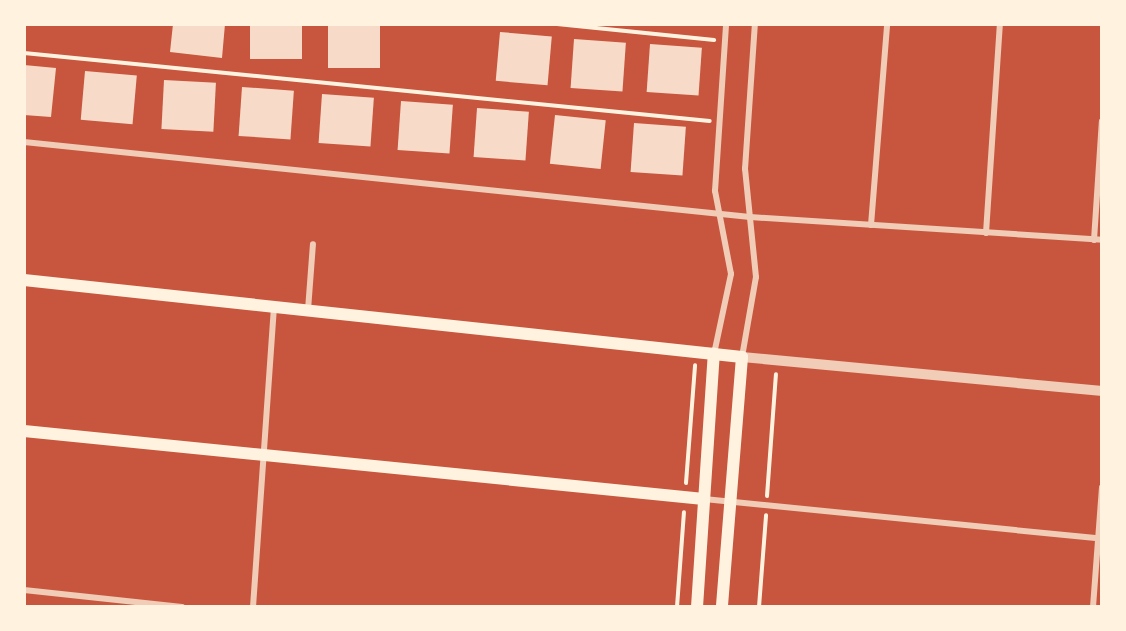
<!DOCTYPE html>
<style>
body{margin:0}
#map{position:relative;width:1126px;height:631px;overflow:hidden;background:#c8553d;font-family:Figtree,sans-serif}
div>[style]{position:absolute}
.building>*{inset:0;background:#f7dbc8;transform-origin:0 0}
.path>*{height:4px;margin:-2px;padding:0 2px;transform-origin:2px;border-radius:2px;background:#fff3e0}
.minor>*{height:6px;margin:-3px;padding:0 3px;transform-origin:3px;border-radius:3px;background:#f1ccb7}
.tertiary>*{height:10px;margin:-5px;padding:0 5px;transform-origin:5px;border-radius:5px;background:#f1ccb7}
.secondary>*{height:12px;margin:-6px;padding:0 6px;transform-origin:6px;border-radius:6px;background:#fff3e0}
span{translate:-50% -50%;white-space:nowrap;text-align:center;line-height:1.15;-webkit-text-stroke:4.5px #fff3e0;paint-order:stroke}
.frame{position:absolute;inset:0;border:26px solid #fff3e0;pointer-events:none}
</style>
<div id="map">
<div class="building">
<i style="clip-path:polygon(173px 24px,225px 24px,222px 58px,170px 52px)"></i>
<i style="left:250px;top:24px;width:52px;height:35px"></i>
<i style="left:328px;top:24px;width:52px;height:44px"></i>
<i style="left:500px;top:32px;width:52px;height:49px;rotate:5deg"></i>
<i style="left:574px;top:39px;width:52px;height:49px;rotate:4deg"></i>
<i style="left:650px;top:44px;width:52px;height:48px;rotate:4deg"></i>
<i style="clip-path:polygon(24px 65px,56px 68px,51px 117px,24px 115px)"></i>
<i style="left:85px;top:71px;width:52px;height:49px;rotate:5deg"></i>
<i style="left:164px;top:80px;width:52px;height:49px;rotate:3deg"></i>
<i style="left:242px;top:87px;width:52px;height:49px;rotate:4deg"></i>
<i style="left:322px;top:94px;width:52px;height:49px;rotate:4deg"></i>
<i style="left:401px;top:101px;width:52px;height:49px;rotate:4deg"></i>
<i style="left:477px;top:108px;width:52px;height:49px;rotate:4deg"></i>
<i style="left:555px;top:115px;width:51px;height:49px;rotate:6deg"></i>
<i style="left:634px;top:123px;width:52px;height:49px;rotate:4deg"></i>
</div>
<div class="path">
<i style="left:557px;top:24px;width:158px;rotate:5.8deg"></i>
<i style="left:24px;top:53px;width:689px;rotate:5.66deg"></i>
<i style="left:686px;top:483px;width:118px;rotate:-85.6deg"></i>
<i style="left:767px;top:496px;width:122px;rotate:-85.8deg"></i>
<i style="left:677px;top:607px;width:95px;rotate:-85.8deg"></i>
<i style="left:759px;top:607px;width:92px;rotate:-85.6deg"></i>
</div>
<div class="minor">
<i style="left:24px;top:142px;width:730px;rotate:5.9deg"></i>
<i style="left:750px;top:217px;width:353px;rotate:3.7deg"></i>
<i style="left:871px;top:225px;width:202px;rotate:-85.4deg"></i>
<i style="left:986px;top:233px;width:209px;rotate:-86.2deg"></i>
<i style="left:1094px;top:240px;width:119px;rotate:-86.2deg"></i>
<i style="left:308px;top:310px;width:66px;rotate:-85.7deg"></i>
<i style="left:714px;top:354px;width:82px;rotate:-78deg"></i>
<i style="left:731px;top:274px;width:85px;rotate:-100.9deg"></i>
<i style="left:715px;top:191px;width:167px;rotate:-86.2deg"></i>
<i style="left:742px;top:357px;width:81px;rotate:-80.1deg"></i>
<i style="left:756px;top:277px;width:109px;rotate:-95.8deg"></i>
<i style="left:745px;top:169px;width:145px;rotate:-86.1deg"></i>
<i style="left:704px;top:499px;width:396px;rotate:5.7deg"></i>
<i style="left:24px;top:590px;width:159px;rotate:6.1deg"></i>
<i style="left:253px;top:607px;width:301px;rotate:-86deg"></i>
<i style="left:1093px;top:607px;width:120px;rotate:-85.7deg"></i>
</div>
<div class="tertiary">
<i style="left:742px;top:357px;width:362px;rotate:5.4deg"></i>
</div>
<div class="secondary">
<i style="left:24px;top:280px;width:722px;rotate:6.12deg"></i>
<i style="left:742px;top:357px;width:251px;rotate:94.6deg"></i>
<i style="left:24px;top:431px;width:683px;rotate:5.71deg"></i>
<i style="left:697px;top:607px;width:254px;rotate:-86.2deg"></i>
</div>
<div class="frame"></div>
</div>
